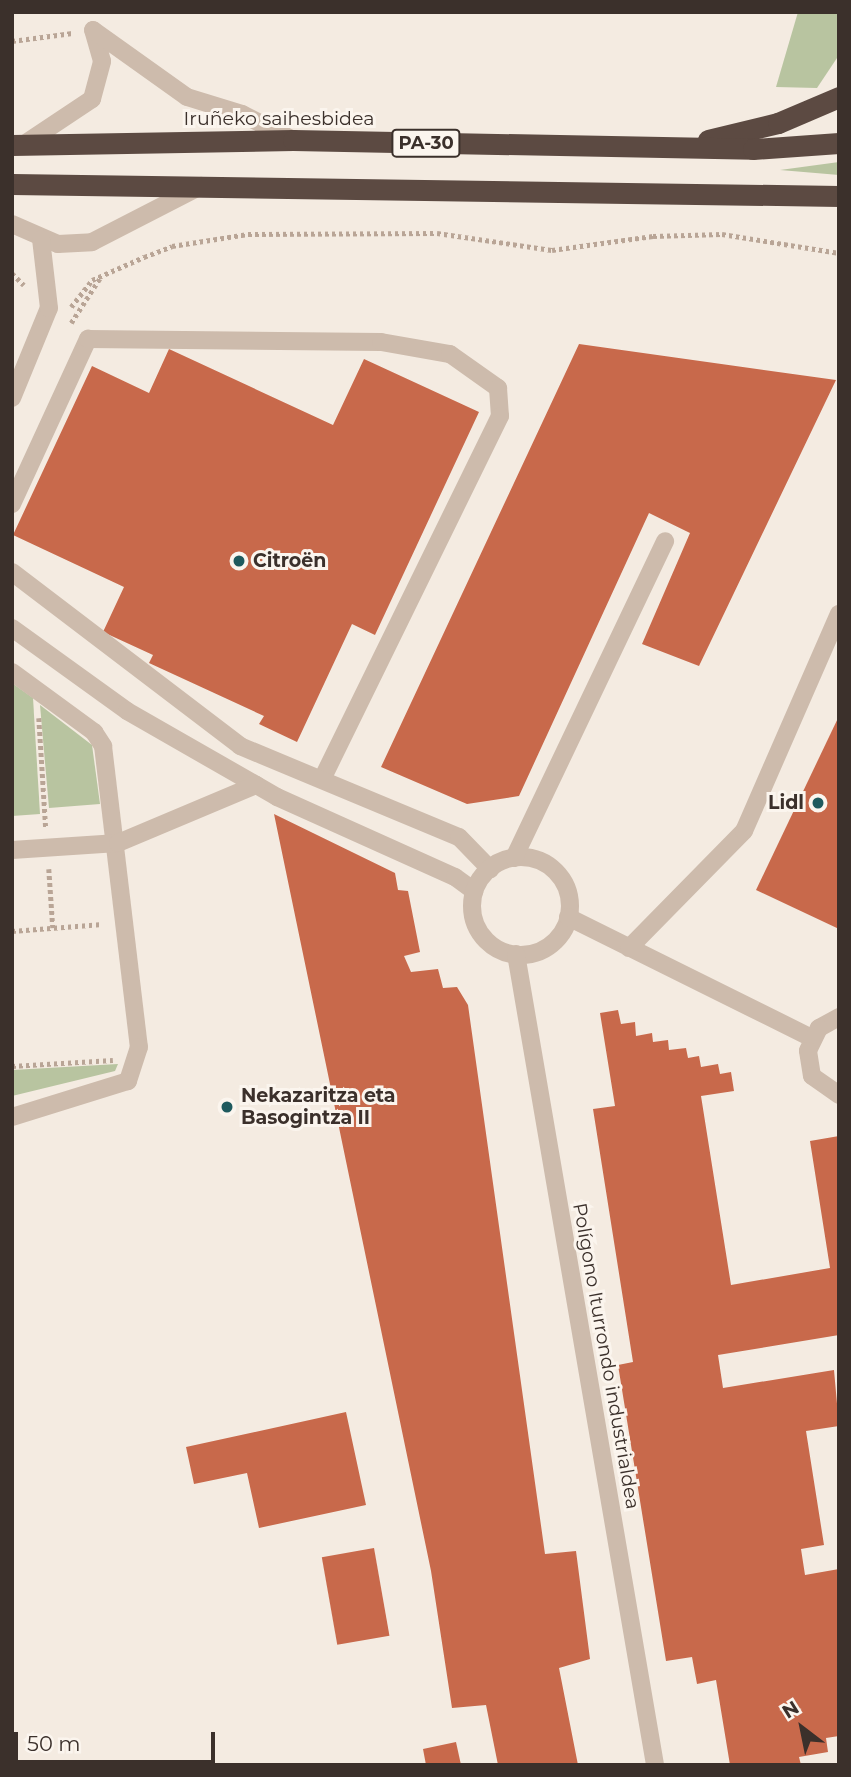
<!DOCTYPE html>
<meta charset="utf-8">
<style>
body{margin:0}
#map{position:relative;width:851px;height:1777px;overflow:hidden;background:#f4ebe1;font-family:Montserrat,sans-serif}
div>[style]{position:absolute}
.green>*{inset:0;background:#b8c4a0}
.building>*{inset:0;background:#c8694b;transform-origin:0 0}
.path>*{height:4.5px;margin-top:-2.25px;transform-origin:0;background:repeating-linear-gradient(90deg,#b9a596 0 3.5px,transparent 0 7px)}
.minor>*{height:18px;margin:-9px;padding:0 9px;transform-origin:9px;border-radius:9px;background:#cdbbac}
.minor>.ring{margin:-9px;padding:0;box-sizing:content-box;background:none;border:18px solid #cdbbac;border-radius:50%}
.highway>*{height:21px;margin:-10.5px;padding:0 10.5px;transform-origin:10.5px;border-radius:10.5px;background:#5c4a42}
.dots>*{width:19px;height:19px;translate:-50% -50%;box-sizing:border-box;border:4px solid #fbf5ee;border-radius:50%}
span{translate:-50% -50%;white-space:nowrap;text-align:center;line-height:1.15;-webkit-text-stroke:6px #fbf5ee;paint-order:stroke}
.shield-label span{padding:2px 5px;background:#fbf5ee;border:2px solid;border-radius:5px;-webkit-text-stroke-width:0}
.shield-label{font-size:18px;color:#3b302b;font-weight:700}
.street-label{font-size:19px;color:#3b302b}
.poi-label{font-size:19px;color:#3b302b;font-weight:700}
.left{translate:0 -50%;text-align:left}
.right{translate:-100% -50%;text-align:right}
.frame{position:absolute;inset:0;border:14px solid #3b302b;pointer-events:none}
.north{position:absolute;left:767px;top:1693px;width:70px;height:70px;-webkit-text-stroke:5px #fbf5ee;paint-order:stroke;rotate:328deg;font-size:19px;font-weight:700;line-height:28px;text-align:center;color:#3b302b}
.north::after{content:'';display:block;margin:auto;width:24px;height:32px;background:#3b302b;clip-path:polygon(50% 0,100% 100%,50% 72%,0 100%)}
.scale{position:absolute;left:14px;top:1732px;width:201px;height:32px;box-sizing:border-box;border:4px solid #3b302b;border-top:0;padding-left:9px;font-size:21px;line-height:24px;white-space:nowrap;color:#3b302b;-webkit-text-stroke:5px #fbf5ee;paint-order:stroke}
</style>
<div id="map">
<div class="green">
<i style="clip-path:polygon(798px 12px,839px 12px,839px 55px,817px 88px,776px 87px)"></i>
<i style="clip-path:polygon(839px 162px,839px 175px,780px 170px)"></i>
<i style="clip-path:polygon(12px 683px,33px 698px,40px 814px,12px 816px)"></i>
<i style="clip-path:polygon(40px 705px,92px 745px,100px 804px,49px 808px)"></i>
<i style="clip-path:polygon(118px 1064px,115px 1071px,12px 1096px,12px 1070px)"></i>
</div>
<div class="building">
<i style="clip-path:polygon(579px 344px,836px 380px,699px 666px,642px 644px,690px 533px,649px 513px,519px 796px,467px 804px,381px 767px)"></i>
<i style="clip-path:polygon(169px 349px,333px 425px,364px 359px,479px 412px,375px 635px,352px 624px,297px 742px,259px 724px,264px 716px,149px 663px,153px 655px,103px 632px,124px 587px,13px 535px,92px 366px,149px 393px)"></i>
<i style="clip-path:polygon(839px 716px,839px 929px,756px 890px)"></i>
<i style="clip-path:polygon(274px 814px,395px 873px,398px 890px,408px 891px,420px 952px,404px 956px,411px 972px,438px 969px,443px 988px,457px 987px,468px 1005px,545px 1554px,576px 1551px,590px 1659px,559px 1668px,578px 1765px,498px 1765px,486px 1705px,452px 1708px,431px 1571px)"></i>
<i style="clip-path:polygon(618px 1010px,621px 1024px,635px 1022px,636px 1036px,652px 1033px,653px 1042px,668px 1040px,669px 1050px,686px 1048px,688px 1058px,699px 1056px,701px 1067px,718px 1064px,720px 1074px,731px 1072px,734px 1091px,701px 1096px,731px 1285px,830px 1268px,810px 1141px,839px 1136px,839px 1335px,718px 1355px,723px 1388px,834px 1370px,839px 1426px,806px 1431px,824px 1545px,801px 1549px,805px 1575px,839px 1569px,839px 1736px,826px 1738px,828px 1752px,799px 1757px,801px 1765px,730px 1765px,716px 1680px,697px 1684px,692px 1657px,666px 1661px,618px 1365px,633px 1362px,593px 1109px,615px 1106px,600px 1013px)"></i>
<i style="clip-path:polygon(346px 1412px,366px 1505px,259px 1528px,247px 1473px,194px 1484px,186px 1447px)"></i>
<i style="left:374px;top:1548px;width:89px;height:53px;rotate:80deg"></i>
<i style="clip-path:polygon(456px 1742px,461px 1765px,426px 1765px,423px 1749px)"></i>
</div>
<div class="path">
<i style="left:12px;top:41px;width:61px;rotate:-7.6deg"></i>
<i style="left:12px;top:273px;width:17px;rotate:45deg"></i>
<i style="left:71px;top:307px;width:34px;rotate:-52deg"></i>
<i style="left:92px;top:280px;width:57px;rotate:-23.9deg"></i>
<i style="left:144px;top:257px;width:30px;rotate:-21deg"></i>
<i style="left:172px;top:246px;width:77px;rotate:-9deg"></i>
<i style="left:248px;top:234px;width:189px;rotate:-0.3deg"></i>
<i style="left:437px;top:233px;width:116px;rotate:8.4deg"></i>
<i style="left:552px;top:250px;width:102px;rotate:-7.9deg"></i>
<i style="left:653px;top:236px;width:69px;rotate:-1.7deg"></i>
<i style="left:722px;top:234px;width:119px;rotate:9.2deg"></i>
<i style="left:71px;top:323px;width:54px;rotate:-57.2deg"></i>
<i style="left:39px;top:718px;width:110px;rotate:86.4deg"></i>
<i style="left:49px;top:869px;width:59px;rotate:86.1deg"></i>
<i style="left:12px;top:931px;width:91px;rotate:-4.4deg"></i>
<i style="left:12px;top:1066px;width:101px;rotate:-3.4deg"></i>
</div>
<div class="minor">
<i style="left:23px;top:145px;width:83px;rotate:-33.7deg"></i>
<i style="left:92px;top:99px;width:39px;rotate:-75deg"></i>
<i style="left:102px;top:61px;width:32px;rotate:-106deg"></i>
<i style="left:93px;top:30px;width:115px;rotate:35.5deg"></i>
<i style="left:187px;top:97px;width:58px;rotate:17.2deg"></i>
<i style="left:242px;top:114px;width:57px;rotate:27deg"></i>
<i style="left:12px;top:224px;width:50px;rotate:23.5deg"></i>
<i style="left:58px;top:244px;width:34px;rotate:-3deg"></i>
<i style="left:92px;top:242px;width:123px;rotate:-27.2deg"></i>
<i style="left:12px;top:398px;width:97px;rotate:-67.7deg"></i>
<i style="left:49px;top:308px;width:69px;rotate:-96.6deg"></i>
<i style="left:12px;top:504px;width:182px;rotate:-65.3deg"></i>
<i style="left:88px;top:339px;width:293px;rotate:0.6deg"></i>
<i style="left:381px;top:342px;width:70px;rotate:9.9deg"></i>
<i style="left:450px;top:354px;width:59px;rotate:35.3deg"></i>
<i style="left:498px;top:388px;width:28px;rotate:86deg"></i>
<i style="left:500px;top:416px;width:402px;rotate:116.1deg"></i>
<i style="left:12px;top:572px;width:287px;rotate:37.3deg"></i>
<i style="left:240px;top:746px;width:237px;rotate:22.6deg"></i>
<i style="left:459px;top:837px;width:45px;rotate:45.9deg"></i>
<i style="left:12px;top:628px;width:142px;rotate:35.8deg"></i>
<i style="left:127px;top:711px;width:173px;rotate:29.8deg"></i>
<i style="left:277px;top:797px;width:195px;rotate:24.2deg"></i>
<i style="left:455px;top:877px;width:24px;rotate:36deg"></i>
<i style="left:12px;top:672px;width:102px;rotate:36.2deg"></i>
<i style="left:94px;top:732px;width:17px;rotate:57deg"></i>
<i style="left:103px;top:746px;width:303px;rotate:83.2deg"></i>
<i style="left:139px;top:1047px;width:36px;rotate:108deg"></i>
<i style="left:128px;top:1081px;width:121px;rotate:162.8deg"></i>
<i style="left:12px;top:850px;width:106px;rotate:-3.8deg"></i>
<i style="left:118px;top:843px;width:150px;rotate:-22.8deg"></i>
<i class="ring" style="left:472px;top:857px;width:80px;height:80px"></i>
<i style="left:514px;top:858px;width:351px;rotate:-64.5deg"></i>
<i style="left:568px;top:917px;width:272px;rotate:26.4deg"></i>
<i style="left:629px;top:948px;width:164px;rotate:-45.5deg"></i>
<i style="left:744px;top:831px;width:237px;rotate:-66.4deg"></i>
<i style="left:516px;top:954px;width:823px;rotate:80.27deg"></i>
<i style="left:839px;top:1017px;width:23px;rotate:151deg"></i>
<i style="left:819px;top:1028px;width:25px;rotate:116deg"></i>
<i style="left:808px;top:1051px;width:25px;rotate:81deg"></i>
<i style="left:812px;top:1076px;width:33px;rotate:35deg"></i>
</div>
<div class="highway">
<i style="left:708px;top:140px;width:72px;rotate:-13.7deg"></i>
<i style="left:778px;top:123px;width:66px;rotate:-23.1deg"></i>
<i style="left:12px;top:145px;width:281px;rotate:-1deg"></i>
<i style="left:293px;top:140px;width:460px;rotate:1.1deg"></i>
<i style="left:753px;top:149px;width:86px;rotate:-4deg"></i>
<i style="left:12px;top:184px;width:827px;rotate:0.83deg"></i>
</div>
<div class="dots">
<i style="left:239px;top:561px;background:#1f5a5e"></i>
<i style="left:818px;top:803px;background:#1f5a5e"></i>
<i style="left:227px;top:1107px;background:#1f5a5e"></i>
</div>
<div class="shield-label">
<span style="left:426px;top:143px">PA-30</span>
</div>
<div class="street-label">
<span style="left:279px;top:119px">Iruñeko saihesbidea</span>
<span style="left:606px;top:1356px;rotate:80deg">Polígono Iturrondo industrialdea</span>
</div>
<div class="poi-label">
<span class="left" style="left:253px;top:561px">Citroën</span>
<span class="right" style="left:804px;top:803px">Lidl</span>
<span class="left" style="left:241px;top:1107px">Nekazaritza eta<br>Basogintza II</span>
</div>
<div class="frame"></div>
<div class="north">N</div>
<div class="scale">50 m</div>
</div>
